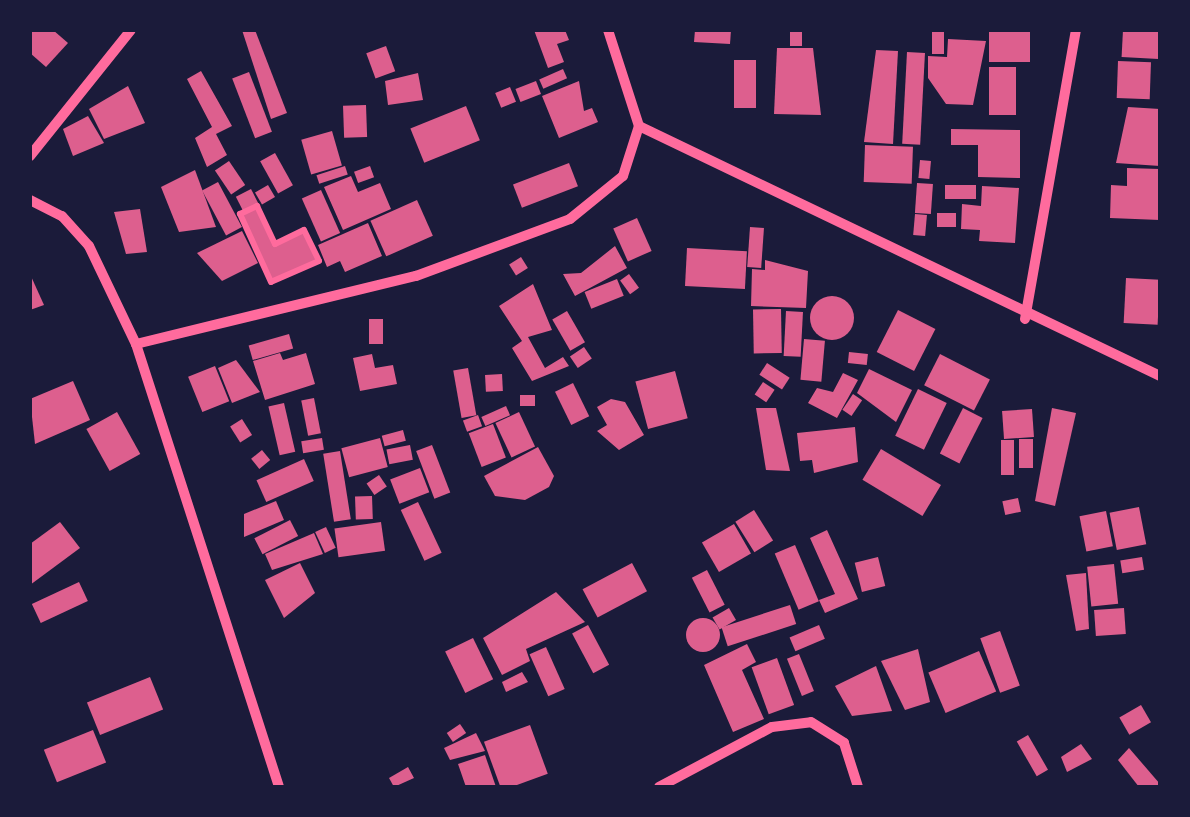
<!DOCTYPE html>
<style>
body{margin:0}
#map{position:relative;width:1190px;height:817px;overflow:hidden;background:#1b1b3a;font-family:"DM Sans",sans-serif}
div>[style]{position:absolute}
.building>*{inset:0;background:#dd5f8e;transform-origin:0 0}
.round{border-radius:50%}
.service>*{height:6px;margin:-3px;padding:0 3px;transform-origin:3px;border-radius:3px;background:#ff6b9d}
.minor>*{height:10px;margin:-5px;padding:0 5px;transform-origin:5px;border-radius:5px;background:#ff6b9d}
span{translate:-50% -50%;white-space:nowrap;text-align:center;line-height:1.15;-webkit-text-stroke:8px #1b1b3a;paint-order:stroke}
.frame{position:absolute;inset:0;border:32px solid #1b1b3a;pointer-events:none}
</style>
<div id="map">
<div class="building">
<i style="clip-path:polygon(30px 30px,53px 30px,68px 43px,46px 67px,30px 53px)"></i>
<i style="clip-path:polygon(242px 30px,255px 30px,287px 113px,271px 119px)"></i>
<i style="clip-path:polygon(534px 30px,565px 30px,569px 40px,557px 44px,564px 62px,548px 68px)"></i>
<i style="clip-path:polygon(695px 30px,731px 30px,730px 44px,694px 42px)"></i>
<i style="left:790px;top:30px;width:12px;height:16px"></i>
<i style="left:932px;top:30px;width:12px;height:24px"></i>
<i style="left:989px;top:30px;width:41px;height:32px"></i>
<i style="left:1123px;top:30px;width:37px;height:27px;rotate:3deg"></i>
<i style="clip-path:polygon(948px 39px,986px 41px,973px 105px,946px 104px,928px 78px,928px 56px,947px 57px)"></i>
<i style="left:386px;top:46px;width:27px;height:21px;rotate:70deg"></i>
<i style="clip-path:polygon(777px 48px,813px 48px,821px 115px,774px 114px)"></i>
<i style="clip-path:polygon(876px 50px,898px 51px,893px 144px,864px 142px)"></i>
<i style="left:907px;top:52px;width:18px;height:92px;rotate:3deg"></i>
<i style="left:734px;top:60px;width:22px;height:48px"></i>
<i style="left:1118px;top:61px;width:33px;height:37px;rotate:2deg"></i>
<i style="left:989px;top:67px;width:27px;height:48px"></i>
<i style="left:563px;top:69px;width:10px;height:26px;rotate:66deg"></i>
<i style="clip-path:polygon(201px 71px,232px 126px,216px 134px,227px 155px,207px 167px,195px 138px,212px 127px,187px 79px)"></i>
<i style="left:249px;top:72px;width:64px;height:18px;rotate:69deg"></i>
<i style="clip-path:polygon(418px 73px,423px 100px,388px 105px,385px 81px)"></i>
<i style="left:536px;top:81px;width:14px;height:22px;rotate:69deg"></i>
<i style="clip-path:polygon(579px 81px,584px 111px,592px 108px,598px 122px,559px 138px,542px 96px)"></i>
<i style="clip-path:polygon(128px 86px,145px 123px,104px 139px,89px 109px)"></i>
<i style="left:510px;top:87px;width:16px;height:16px;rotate:68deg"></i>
<i style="left:366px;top:105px;width:32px;height:23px;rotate:88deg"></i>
<i style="left:466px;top:106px;width:37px;height:60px;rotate:68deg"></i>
<i style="clip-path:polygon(1128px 107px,1160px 109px,1160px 166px,1116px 163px)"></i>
<i style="clip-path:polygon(88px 116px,104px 143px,73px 156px,63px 129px)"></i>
<i style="clip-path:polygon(951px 129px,1020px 130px,1020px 178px,978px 177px,978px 145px,951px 145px)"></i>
<i style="left:332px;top:131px;width:36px;height:32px;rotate:74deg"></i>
<i style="left:865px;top:145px;width:48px;height:37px;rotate:2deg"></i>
<i style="left:275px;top:153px;width:37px;height:17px;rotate:61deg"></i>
<i style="left:920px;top:160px;width:11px;height:18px;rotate:5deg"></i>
<i style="left:229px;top:161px;width:29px;height:17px;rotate:56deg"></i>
<i style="left:569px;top:163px;width:25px;height:60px;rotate:69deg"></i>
<i style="left:345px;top:166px;width:9px;height:30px;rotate:72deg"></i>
<i style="left:370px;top:166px;width:12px;height:17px;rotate:70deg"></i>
<i style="clip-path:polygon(1127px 168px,1160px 169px,1160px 220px,1110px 218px,1111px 185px,1127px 186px)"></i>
<i style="clip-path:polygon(195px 170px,216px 227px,179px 232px,161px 187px)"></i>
<i style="clip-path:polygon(351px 176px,358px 192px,380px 183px,391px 209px,343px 230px,324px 187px)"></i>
<i style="left:218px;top:182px;width:51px;height:18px;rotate:62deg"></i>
<i style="left:917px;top:183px;width:16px;height:30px;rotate:4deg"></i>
<i style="left:268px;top:185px;width:14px;height:15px;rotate:60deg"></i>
<i style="left:945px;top:185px;width:31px;height:14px"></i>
<i style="clip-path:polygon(982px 186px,1019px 188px,1015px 243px,979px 241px,980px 230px,961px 229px,962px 204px,981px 206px)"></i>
<i style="left:251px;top:189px;width:16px;height:17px;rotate:63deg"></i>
<i style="left:321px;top:190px;width:47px;height:21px;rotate:66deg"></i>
<i style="left:417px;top:200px;width:39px;height:51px;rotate:66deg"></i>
<i style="clip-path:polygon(257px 206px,275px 244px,304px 230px,319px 261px,271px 282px,240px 214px)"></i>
<i style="clip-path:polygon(140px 209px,147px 252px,126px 254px,114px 212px)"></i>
<i style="left:937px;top:213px;width:19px;height:14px"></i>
<i style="left:915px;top:214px;width:12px;height:21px;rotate:5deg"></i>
<i style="left:637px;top:218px;width:36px;height:26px;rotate:66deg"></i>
<i style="clip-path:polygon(368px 223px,382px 256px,345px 272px,340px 261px,327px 267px,318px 245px)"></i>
<i style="left:750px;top:227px;width:14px;height:40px;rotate:4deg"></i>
<i style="clip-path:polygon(242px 231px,258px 263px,222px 281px,197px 253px)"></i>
<i style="clip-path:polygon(615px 246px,627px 268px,575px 296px,563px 274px,581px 273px)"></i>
<i style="left:687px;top:248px;width:60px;height:38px;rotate:3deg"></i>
<i style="left:521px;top:257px;width:13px;height:14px;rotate:58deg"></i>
<i style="clip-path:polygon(765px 260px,808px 271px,806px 308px,751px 306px,752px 269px,765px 270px)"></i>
<i style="clip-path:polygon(30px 274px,44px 305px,30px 310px)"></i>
<i style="left:629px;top:274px;width:17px;height:11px;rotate:54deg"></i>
<i style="left:1126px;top:278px;width:34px;height:45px;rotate:3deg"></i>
<i style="left:617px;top:279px;width:18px;height:35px;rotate:68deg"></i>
<i style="clip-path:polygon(533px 284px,552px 330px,528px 337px,545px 368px,563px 357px,569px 366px,532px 381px,512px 348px,522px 341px,499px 306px)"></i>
<i class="round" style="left:810px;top:296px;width:44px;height:44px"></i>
<i style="left:781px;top:309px;width:44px;height:28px;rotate:89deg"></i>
<i style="left:898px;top:310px;width:42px;height:47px;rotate:27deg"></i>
<i style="left:567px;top:311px;width:36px;height:17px;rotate:60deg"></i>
<i style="left:786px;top:311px;width:17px;height:45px;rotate:3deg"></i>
<i style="left:369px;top:319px;width:14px;height:25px"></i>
<i style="left:289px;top:334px;width:15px;height:42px;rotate:74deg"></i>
<i style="left:804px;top:339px;width:21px;height:41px;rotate:5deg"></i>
<i style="left:584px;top:347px;width:14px;height:17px;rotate:56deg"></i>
<i style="left:849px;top:352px;width:19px;height:11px;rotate:6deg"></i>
<i style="clip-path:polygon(280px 353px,283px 360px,306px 353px,315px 384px,265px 400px,253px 361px)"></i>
<i style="clip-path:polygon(372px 354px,375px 368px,393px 365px,397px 384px,360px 391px,353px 358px)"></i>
<i style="left:940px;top:354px;width:56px;height:35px;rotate:27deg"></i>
<i style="clip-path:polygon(236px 360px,260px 392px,232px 403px,218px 368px)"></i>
<i style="left:767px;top:363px;width:27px;height:14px;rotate:33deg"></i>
<i style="left:215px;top:366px;width:38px;height:29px;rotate:68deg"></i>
<i style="left:468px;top:368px;width:48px;height:15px;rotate:80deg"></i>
<i style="clip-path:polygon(869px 369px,912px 390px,896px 422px,857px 393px)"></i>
<i style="left:675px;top:371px;width:49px;height:41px;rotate:75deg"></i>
<i style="clip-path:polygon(843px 373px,858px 380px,837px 418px,808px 403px,817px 388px,833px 392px)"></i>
<i style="left:502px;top:374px;width:17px;height:17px;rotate:87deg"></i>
<i style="clip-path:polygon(73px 381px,90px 420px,35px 444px,30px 399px)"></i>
<i style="left:763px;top:382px;width:14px;height:15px;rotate:34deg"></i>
<i style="left:573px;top:383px;width:37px;height:20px;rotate:64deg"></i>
<i style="left:918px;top:389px;width:32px;height:52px;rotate:26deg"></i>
<i style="left:853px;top:394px;width:11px;height:19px;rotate:34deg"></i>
<i style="left:535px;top:395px;width:11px;height:15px;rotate:90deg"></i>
<i style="left:314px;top:398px;width:36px;height:13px;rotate:79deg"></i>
<i style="clip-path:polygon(611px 399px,625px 402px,644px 435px,619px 450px,597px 431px,607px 425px,597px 407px)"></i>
<i style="left:284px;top:403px;width:50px;height:16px;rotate:77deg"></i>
<i style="left:506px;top:406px;width:10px;height:27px;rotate:66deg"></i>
<i style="clip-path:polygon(756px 408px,776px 408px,790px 471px,766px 470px)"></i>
<i style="left:963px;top:408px;width:22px;height:51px;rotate:27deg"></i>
<i style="clip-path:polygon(1052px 408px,1076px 413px,1055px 506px,1035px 501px)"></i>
<i style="left:1032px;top:409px;width:28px;height:30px;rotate:86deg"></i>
<i style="left:117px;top:412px;width:48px;height:35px;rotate:61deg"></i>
<i style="left:519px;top:412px;width:38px;height:26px;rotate:65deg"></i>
<i style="left:478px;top:415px;width:12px;height:16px;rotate:70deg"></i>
<i style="left:242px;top:419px;width:19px;height:14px;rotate:58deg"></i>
<i style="left:493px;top:424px;width:36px;height:26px;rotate:69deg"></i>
<i style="clip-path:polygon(855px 427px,858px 462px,814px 473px,812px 460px,800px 461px,797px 433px)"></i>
<i style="left:403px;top:430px;width:11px;height:22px;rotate:75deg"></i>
<i style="left:322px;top:438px;width:12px;height:21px;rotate:81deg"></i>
<i style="left:380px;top:438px;width:30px;height:40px;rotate:75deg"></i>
<i style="left:1019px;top:439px;width:14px;height:29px"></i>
<i style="left:1001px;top:440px;width:13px;height:35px"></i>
<i style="left:410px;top:445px;width:15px;height:24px;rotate:79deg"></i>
<i style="left:432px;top:445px;width:51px;height:17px;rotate:69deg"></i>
<i style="clip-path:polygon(538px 447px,554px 476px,549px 487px,525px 500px,495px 496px,484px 476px)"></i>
<i style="left:881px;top:449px;width:70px;height:36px;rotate:31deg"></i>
<i style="left:262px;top:450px;width:13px;height:14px;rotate:51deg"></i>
<i style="left:340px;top:451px;width:69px;height:17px;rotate:81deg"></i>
<i style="left:304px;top:459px;width:24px;height:52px;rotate:66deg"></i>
<i style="left:420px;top:468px;width:26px;height:32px;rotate:69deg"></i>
<i style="left:379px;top:475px;width:14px;height:15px;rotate:56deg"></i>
<i style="left:372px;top:496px;width:23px;height:17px;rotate:88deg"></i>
<i style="left:1018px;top:498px;width:14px;height:16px;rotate:78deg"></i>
<i style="clip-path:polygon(276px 501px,284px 520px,244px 537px,244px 514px)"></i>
<i style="left:418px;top:502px;width:56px;height:19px;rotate:65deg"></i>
<i style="left:1139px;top:507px;width:38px;height:30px;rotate:79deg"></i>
<i style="left:754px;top:510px;width:36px;height:22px;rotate:58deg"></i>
<i style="left:1106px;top:511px;width:36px;height:27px;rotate:79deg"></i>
<i style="left:290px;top:520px;width:18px;height:40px;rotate:63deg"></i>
<i style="clip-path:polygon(60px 522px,80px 548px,30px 585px,30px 544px)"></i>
<i style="left:381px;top:522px;width:29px;height:47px;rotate:82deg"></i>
<i style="left:734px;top:524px;width:34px;height:37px;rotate:60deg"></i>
<i style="left:326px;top:527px;width:23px;height:12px;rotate:65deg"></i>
<i style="clip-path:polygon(827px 530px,858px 599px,825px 613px,819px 600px,835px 594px,810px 538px)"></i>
<i style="clip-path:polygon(314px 533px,323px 554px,272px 570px,265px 554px)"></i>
<i style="left:795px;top:545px;width:61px;height:22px;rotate:67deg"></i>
<i style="left:878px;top:557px;width:30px;height:24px;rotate:76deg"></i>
<i style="left:1142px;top:557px;width:13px;height:22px;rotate:81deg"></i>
<i style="clip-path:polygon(300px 563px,315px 593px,284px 618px,265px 580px)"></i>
<i style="left:632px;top:563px;width:32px;height:56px;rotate:62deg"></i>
<i style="left:1114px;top:564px;width:40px;height:27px;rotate:84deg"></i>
<i style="left:707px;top:570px;width:39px;height:17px;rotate:63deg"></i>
<i style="clip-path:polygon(1086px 573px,1089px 629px,1076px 631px,1066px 575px)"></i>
<i style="left:79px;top:582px;width:21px;height:52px;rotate:65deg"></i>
<i style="clip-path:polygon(556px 592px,585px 622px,526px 649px,530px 661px,502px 675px,483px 638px)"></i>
<i style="left:790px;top:605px;width:20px;height:72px;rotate:72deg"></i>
<i style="left:729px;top:608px;width:14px;height:19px;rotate:60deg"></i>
<i style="left:1124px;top:608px;width:26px;height:30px;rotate:86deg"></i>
<i class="round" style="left:686px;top:618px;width:34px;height:34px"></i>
<i style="left:588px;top:625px;width:45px;height:18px;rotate:62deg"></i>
<i style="left:819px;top:625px;width:15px;height:32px;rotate:67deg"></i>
<i style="left:1000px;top:631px;width:58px;height:21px;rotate:70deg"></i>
<i style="left:473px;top:638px;width:46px;height:31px;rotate:64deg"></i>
<i style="clip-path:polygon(747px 644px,756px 662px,742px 670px,764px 719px,733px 732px,704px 665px)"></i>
<i style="left:546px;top:647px;width:46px;height:18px;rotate:66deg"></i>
<i style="clip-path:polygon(918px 649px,930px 702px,905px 710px,881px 661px)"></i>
<i style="left:979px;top:651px;width:44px;height:55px;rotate:67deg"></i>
<i style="left:799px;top:654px;width:40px;height:13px;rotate:68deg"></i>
<i style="left:777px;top:658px;width:50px;height:27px;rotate:70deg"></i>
<i style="clip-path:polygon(876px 666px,892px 711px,852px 716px,835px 686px)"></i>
<i style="clip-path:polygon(522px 672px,528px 682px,506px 692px,502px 682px)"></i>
<i style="left:150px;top:677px;width:35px;height:68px;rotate:68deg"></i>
<i style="left:1141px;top:705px;width:20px;height:25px;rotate:60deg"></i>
<i style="left:460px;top:724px;width:11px;height:16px;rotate:56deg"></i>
<i style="left:530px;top:725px;width:52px;height:49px;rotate:70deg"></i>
<i style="left:93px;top:730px;width:35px;height:53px;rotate:68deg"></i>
<i style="clip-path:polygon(476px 733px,485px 751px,450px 760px,444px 748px)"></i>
<i style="left:1028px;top:735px;width:40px;height:13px;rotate:60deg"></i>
<i style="clip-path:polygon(1081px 744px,1092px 759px,1067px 772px,1061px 757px)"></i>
<i style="clip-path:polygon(1129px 748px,1160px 784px,1160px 787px,1139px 787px,1118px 760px)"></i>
<i style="clip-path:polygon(485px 755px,496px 787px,466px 787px,458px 764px)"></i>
<i style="clip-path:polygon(408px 767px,414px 778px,394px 787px,389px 778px)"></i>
</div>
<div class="service">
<i style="left:257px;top:206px;width:42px;rotate:64.7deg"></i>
<i style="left:275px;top:244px;width:32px;rotate:-26deg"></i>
<i style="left:304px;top:230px;width:34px;rotate:64deg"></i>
<i style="left:319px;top:261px;width:52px;rotate:156.4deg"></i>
<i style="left:271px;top:282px;width:75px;rotate:-114.5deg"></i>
<i style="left:240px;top:214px;width:19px;rotate:-25deg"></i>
</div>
<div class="minor">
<i style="left:608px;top:30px;width:101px;rotate:72.1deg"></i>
<i style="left:639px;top:126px;width:578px;rotate:25.63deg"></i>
<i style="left:30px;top:156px;width:161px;rotate:-51.3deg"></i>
<i style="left:30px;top:200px;width:36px;rotate:27deg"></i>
<i style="left:62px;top:216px;width:40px;rotate:48deg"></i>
<i style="left:89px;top:246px;width:109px;rotate:64.4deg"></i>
<i style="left:136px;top:344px;width:288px;rotate:-13.7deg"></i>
<i style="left:416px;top:276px;width:164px;rotate:-20.3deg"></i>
<i style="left:570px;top:219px;width:68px;rotate:-39.1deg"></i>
<i style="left:623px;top:176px;width:52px;rotate:-72.3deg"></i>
<i style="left:1025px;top:319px;width:293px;rotate:-80deg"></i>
<i style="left:136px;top:344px;width:466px;rotate:72.1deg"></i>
<i style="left:659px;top:787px;width:128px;rotate:-28deg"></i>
<i style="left:772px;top:727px;width:39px;rotate:-7deg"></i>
<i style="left:811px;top:722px;width:39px;rotate:32deg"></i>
<i style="left:844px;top:743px;width:46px;rotate:72.3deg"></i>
</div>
<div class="frame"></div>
</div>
